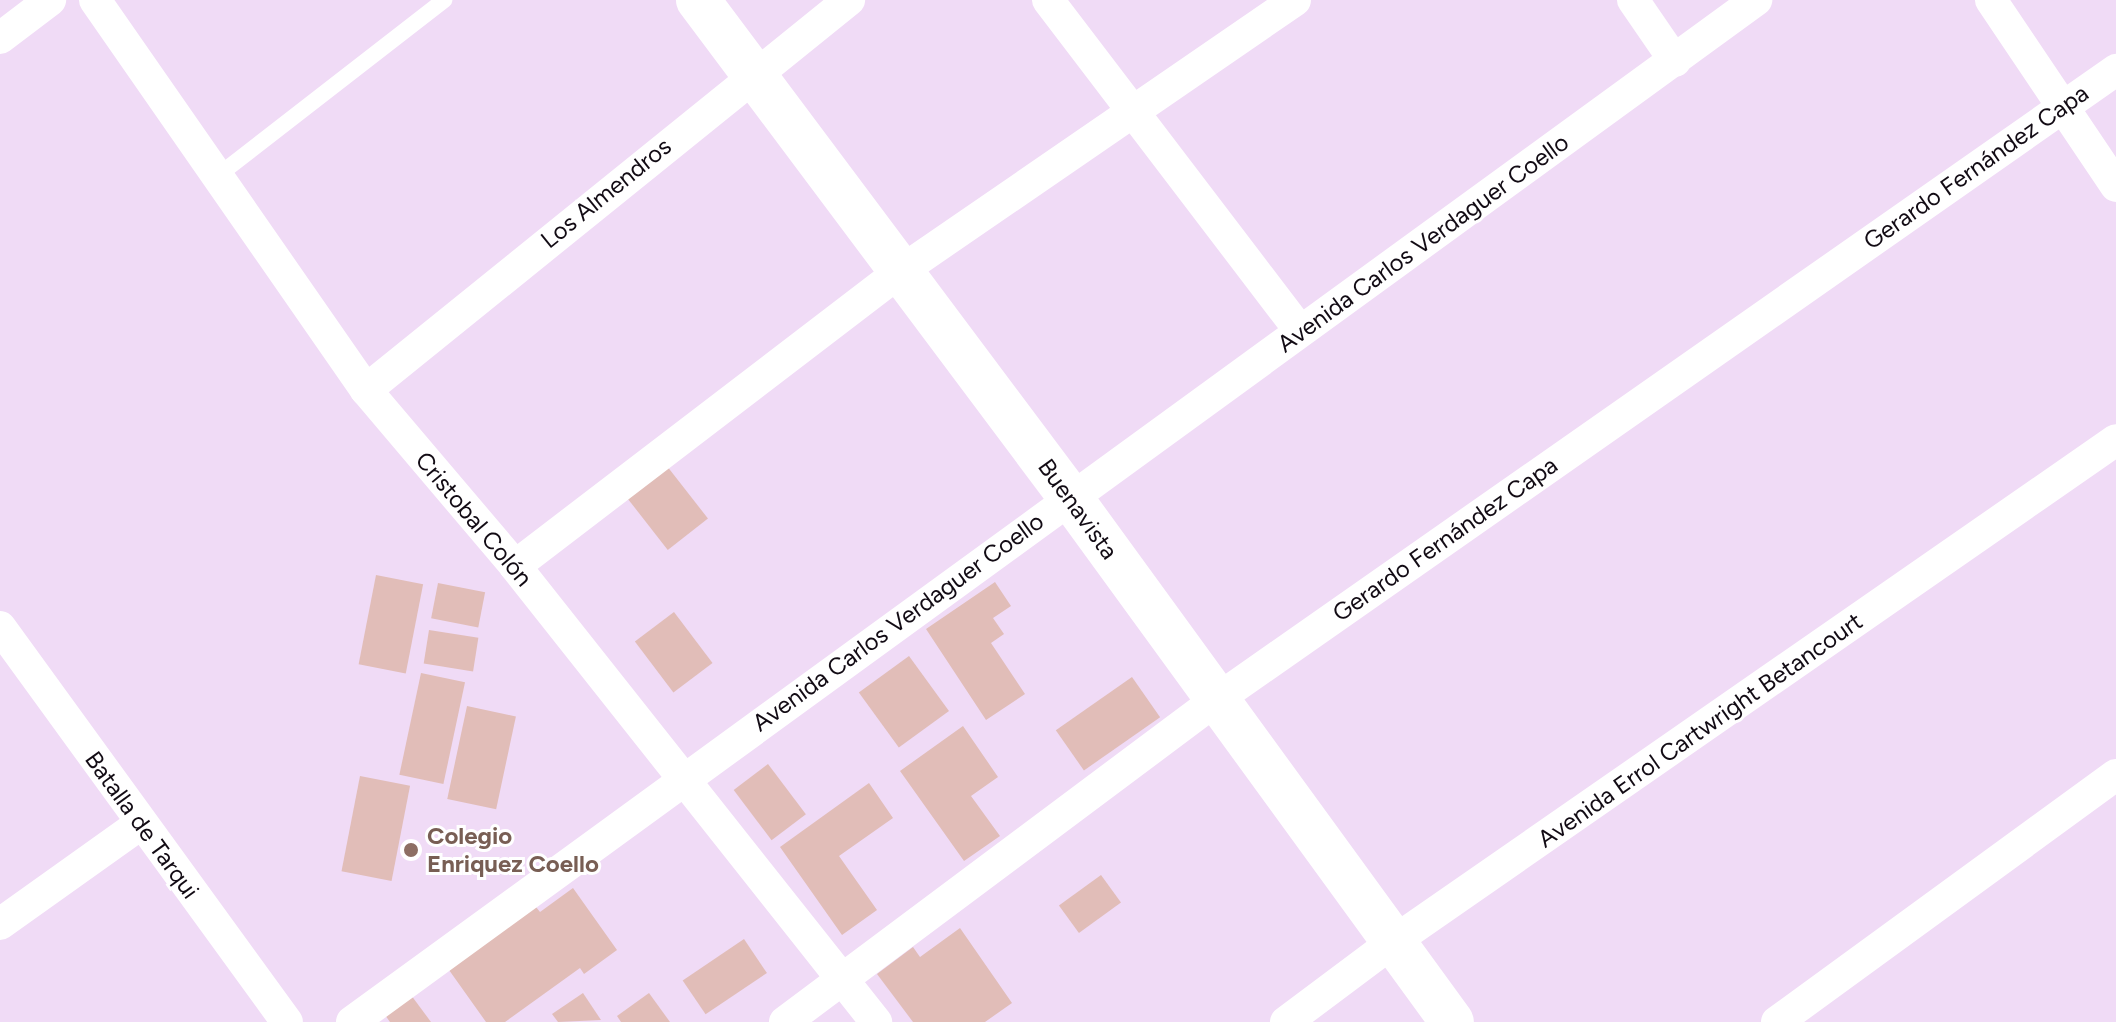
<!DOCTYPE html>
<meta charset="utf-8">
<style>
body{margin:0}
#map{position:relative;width:2116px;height:1022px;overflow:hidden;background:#f0dbf6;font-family:Figtree,sans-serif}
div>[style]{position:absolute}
.building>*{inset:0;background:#e1bdb8;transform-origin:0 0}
.lane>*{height:16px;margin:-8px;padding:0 8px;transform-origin:8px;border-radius:8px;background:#fff}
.street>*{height:32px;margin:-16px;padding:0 16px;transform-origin:16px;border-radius:16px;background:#fff}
.secondary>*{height:44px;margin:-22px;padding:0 22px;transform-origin:22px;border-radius:22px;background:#fff}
.dots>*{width:22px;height:22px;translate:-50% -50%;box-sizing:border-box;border:4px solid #fff;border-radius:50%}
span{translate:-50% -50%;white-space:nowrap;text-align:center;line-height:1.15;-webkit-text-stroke:6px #fff;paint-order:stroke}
.street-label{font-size:24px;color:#120b14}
.education-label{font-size:24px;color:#785e54;font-weight:700}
.left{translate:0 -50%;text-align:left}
</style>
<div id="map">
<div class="building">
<i style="left:663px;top:461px;width:73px;height:51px;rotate:52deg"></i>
<i style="left:376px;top:575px;width:48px;height:91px;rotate:11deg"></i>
<i style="clip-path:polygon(995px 582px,1011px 606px,993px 618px,1004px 634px,991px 643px,1025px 694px,986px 720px,926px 629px)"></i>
<i style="left:438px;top:583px;width:48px;height:36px;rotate:11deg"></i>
<i style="left:674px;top:612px;width:64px;height:49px;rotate:53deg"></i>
<i style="left:429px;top:630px;width:50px;height:34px;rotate:9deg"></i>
<i style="left:909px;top:656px;width:68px;height:62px;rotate:54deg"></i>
<i style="left:421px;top:673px;width:45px;height:104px;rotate:12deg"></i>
<i style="left:1132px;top:677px;width:49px;height:93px;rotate:55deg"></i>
<i style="left:467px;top:706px;width:50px;height:95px;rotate:12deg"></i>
<i style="clip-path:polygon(963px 726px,998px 777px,971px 796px,1000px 836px,964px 861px,900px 771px)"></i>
<i style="left:768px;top:764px;width:63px;height:43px;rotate:53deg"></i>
<i style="left:360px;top:776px;width:51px;height:97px;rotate:11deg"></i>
<i style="clip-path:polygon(869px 783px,893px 818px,839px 856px,877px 910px,842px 935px,780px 847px)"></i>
<i style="left:1101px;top:875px;width:34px;height:52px;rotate:54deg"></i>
<i style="clip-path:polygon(573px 888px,617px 950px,584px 974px,580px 968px,505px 1022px,486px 1022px,449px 970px,536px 907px,540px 912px)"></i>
<i style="clip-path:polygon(960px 928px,1012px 1003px,985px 1022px,913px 1022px,877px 974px,913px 947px,920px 957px)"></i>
<i style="left:744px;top:939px;width:41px;height:74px;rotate:56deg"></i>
<i style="clip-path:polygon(583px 993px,601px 1020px,558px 1022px,552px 1014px)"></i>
<i style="clip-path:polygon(649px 993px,670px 1022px,621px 1022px,617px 1016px)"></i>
<i style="clip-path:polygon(411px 995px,431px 1022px,390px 1022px,385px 1015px)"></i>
</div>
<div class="lane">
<i style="left:220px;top:174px;width:284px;rotate:-37.8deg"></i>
</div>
<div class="street">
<i style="left:95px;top:0;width:475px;rotate:55.2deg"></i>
<i style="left:366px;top:390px;width:231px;rotate:49.7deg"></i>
<i style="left:515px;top:566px;width:582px;rotate:51.63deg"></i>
<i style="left:1048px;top:0;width:416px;rotate:52.7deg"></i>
<i style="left:1633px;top:0;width:74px;rotate:55.5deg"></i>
<i style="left:1991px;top:0;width:224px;rotate:56.1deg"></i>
<i style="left:0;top:38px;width:63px;rotate:-37.2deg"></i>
<i style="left:366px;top:390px;width:621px;rotate:-38.92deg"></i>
<i style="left:515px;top:566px;width:486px;rotate:-37.4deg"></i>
<i style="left:901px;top:271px;width:478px;rotate:-34.5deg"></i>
<i style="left:0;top:627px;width:488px;rotate:54deg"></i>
<i style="left:0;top:924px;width:172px;rotate:-35.5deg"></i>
<i style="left:352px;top:1022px;width:1737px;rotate:-36.05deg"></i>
<i style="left:785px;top:1022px;width:538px;rotate:-36.76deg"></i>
<i style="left:1216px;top:700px;width:1099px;rotate:-34.99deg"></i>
<i style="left:1286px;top:1022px;width:134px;rotate:-36.8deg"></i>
<i style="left:1393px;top:942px;width:880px;rotate:-34.77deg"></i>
<i style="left:1777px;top:1022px;width:419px;rotate:-36.1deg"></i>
</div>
<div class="secondary">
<i style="left:698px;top:0;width:621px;rotate:53.19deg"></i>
<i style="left:1070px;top:497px;width:649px;rotate:53.96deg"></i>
</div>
<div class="dots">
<i style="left:411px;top:850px;background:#8d6e63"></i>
</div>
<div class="street-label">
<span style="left:1976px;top:167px;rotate:-35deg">Gerardo Fernández Capa</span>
<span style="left:606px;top:193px;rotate:-39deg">Los Almendros</span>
<span style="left:1423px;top:243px;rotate:-36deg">Avenida Carlos Verdaguer Coello</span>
<span style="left:1078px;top:509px;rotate:54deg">Buenavista</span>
<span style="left:474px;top:519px;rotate:50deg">Cristobal Colón</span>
<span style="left:1445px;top:539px;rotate:-35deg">Gerardo Fernández Capa</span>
<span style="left:898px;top:622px;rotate:-36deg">Avenida Carlos Verdaguer Coello</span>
<span style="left:1700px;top:730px;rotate:-35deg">Avenida Errol Cartwright Betancourt</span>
<span style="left:142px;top:825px;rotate:54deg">Batalla de Tarqui</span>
</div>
<div class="education-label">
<span class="left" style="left:427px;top:850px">Colegio<br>Enriquez Coello</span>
</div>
</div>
